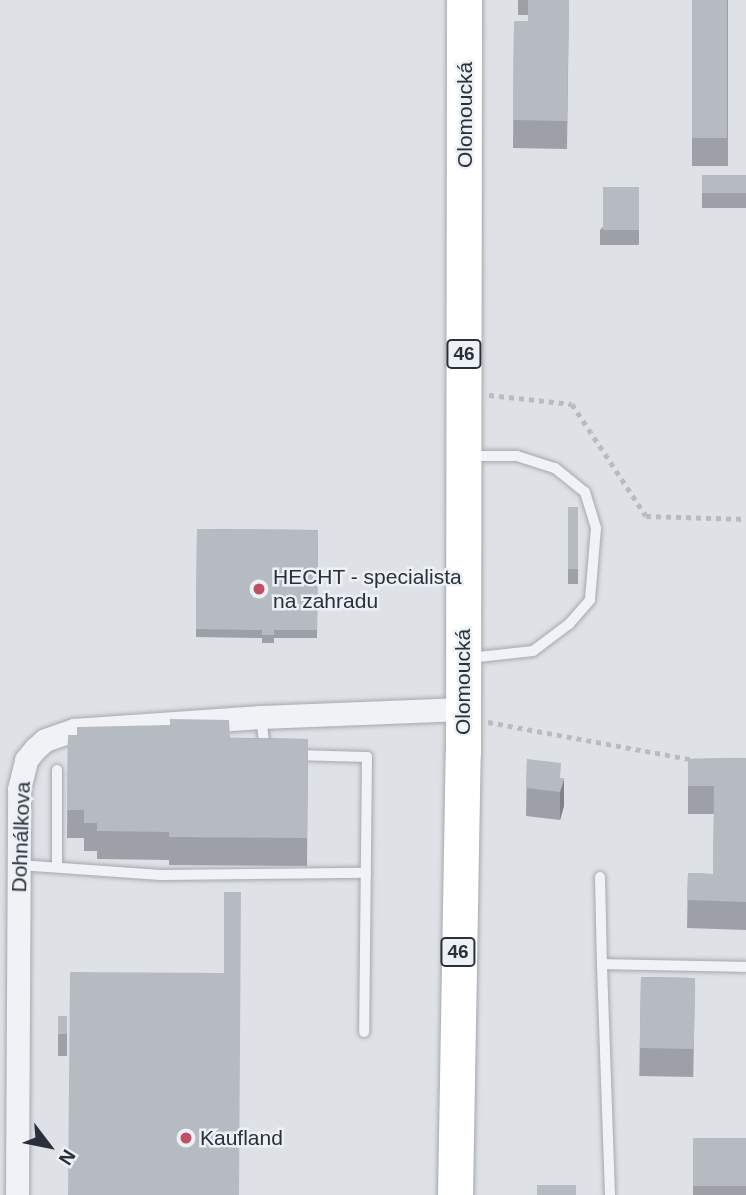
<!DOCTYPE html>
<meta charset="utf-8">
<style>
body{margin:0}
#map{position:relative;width:746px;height:1195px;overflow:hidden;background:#dee1e6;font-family:Arial,sans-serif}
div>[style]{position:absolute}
.path>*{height:4.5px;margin-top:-2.25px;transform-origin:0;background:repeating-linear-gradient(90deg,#b8bcc1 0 5px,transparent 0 10px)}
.roads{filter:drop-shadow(0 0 2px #a4a8af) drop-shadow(0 0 2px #a4a8af)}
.lane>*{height:10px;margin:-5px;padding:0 5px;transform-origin:5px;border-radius:5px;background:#f0f2f5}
.street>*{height:23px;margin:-11.5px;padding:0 11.5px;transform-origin:11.5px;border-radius:11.5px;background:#f0f2f5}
.primary>*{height:35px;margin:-17.5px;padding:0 17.5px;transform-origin:17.5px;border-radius:17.5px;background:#fff}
.wall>*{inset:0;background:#9da1a7;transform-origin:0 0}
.shaded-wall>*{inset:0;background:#7f8388}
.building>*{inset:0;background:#b6bbc2;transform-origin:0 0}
.dots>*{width:19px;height:19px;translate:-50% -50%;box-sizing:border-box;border:4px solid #edf0f4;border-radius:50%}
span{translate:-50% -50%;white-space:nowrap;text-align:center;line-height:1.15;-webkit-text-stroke:5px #edf0f4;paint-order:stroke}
.shield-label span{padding:2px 5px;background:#edf0f4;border:2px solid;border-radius:5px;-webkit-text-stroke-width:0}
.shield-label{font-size:19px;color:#29303b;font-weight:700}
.street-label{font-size:21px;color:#29303b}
.poi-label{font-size:21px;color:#29303b}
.left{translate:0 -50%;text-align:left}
.north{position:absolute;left:14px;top:1111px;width:70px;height:70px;-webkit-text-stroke:5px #edf0f4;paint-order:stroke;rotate:122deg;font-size:19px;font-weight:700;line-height:28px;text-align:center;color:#29303b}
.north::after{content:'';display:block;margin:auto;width:24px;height:32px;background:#29303b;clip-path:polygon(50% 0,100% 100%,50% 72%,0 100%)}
</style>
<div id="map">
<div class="path">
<i style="left:489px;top:395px;width:83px;rotate:6.2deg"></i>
<i style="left:572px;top:404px;width:134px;rotate:56.5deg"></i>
<i style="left:646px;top:516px;width:100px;rotate:1.7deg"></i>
<i style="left:488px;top:722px;width:211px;rotate:10.4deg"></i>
</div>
<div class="roads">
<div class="lane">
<i style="left:467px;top:456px;width:50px"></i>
<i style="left:517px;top:456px;width:40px;rotate:18deg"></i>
<i style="left:555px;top:468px;width:38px;rotate:39deg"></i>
<i style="left:585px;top:492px;width:38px;rotate:73deg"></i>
<i style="left:596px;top:528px;width:72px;rotate:94.8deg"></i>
<i style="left:590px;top:600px;width:32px;rotate:131deg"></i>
<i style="left:569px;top:624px;width:45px;rotate:143.1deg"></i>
<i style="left:533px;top:651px;width:64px;rotate:173.8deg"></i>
<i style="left:261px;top:717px;width:31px;rotate:83deg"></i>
<i style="left:265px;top:748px;width:4px;rotate:34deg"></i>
<i style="left:294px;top:755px;width:73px;rotate:1.6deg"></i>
<i style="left:367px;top:757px;width:275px;rotate:90.6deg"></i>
<i style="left:57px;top:770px;width:97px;rotate:90deg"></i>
<i style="left:19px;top:865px;width:142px;rotate:4deg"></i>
<i style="left:161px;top:875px;width:205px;rotate:-0.6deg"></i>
<i style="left:600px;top:877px;width:87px;rotate:88.7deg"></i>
<i style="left:610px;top:1195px;width:231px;rotate:-92deg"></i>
<i style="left:602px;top:964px;width:144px;rotate:1.2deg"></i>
</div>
<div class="street">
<i style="left:17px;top:1195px;width:406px;rotate:-89.7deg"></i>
<i style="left:19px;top:789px;width:30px;rotate:-76deg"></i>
<i style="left:26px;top:760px;width:14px;rotate:-51deg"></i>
<i style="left:35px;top:749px;width:13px;rotate:-42deg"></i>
<i style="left:45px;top:740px;width:31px;rotate:-19deg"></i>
<i style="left:74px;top:730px;width:187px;rotate:-4deg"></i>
<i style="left:261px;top:717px;width:202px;rotate:-2.3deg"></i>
</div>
<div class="primary">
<i style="left:455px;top:1195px;width:442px;rotate:-89deg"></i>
<i style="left:463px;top:753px;width:753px;rotate:-89.92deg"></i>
</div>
</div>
<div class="wall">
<i style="clip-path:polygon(518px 0,569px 0,567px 149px,513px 148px,514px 21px,528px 21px,528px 15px,518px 15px)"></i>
<i style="left:692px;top:0;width:36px;height:166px"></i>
<i style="left:702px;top:175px;width:44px;height:33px"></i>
<i style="clip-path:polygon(639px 187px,639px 245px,600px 245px,600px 230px)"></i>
<i style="left:568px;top:507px;width:10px;height:77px"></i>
<i style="clip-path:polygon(197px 529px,318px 530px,317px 638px,274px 638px,274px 643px,262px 643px,262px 638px,196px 637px)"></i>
<i style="clip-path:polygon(68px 735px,308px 739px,307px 866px,169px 865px,169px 860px,97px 859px,97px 851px,84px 851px,84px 838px,67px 838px)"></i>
<i style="clip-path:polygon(746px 758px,746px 930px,687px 928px,688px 873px,713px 874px,714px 814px,688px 814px,688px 759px)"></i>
<i style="clip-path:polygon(527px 759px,560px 778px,564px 806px,560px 820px,526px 816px)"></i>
<i style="left:641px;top:977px;width:54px;height:99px;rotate:1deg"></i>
<i style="left:58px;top:1016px;width:9px;height:40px"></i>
<i style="left:693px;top:1138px;width:53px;height:57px"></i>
</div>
<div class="shaded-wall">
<i style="clip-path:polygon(564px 778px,564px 806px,560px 820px,560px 792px)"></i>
</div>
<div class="building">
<i style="clip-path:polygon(528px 0,569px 0,567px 121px,513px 120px,514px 21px,528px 21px)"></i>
<i style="left:692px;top:0;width:35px;height:138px"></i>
<i style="left:702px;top:175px;width:44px;height:18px"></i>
<i style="left:603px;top:187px;width:36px;height:43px"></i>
<i style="left:568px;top:507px;width:10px;height:62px"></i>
<i style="clip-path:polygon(197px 529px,318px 530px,317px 630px,274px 630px,274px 635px,262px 635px,262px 630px,196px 629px)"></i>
<i style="clip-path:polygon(170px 719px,229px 720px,230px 738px,308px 739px,307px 838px,169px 837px,169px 832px,97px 831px,97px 823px,84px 823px,84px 810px,67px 810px,68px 735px,77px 735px,77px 727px,170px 725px)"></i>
<i style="clip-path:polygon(746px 758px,746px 902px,687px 900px,688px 873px,713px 874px,714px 786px,688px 786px,688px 759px)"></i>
<i style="clip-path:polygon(527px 759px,561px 763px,560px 778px,564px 778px,560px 792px,526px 788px)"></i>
<i style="clip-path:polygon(224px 892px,241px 892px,239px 1195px,68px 1195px,70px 972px,224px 973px)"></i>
<i style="left:641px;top:977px;width:54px;height:71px;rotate:1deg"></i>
<i style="left:58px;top:1016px;width:9px;height:18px"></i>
<i style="left:693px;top:1138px;width:53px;height:48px"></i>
<i style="left:537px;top:1185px;width:39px;height:10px"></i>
</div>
<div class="dots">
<i style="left:259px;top:589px;background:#be5063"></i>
<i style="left:186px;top:1138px;background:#be5063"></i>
</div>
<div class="shield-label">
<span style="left:464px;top:354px">46</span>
<span style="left:458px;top:952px">46</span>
</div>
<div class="street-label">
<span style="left:465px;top:115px;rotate:-90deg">Olomoucká</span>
<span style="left:463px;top:682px;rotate:-90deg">Olomoucká</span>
<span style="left:21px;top:837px;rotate:-88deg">Dohnálkova</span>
</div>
<div class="poi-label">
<span class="left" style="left:273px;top:589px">HECHT - specialista<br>na zahradu</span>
<span class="left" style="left:200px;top:1138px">Kaufland</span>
</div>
<div class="north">N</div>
</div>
